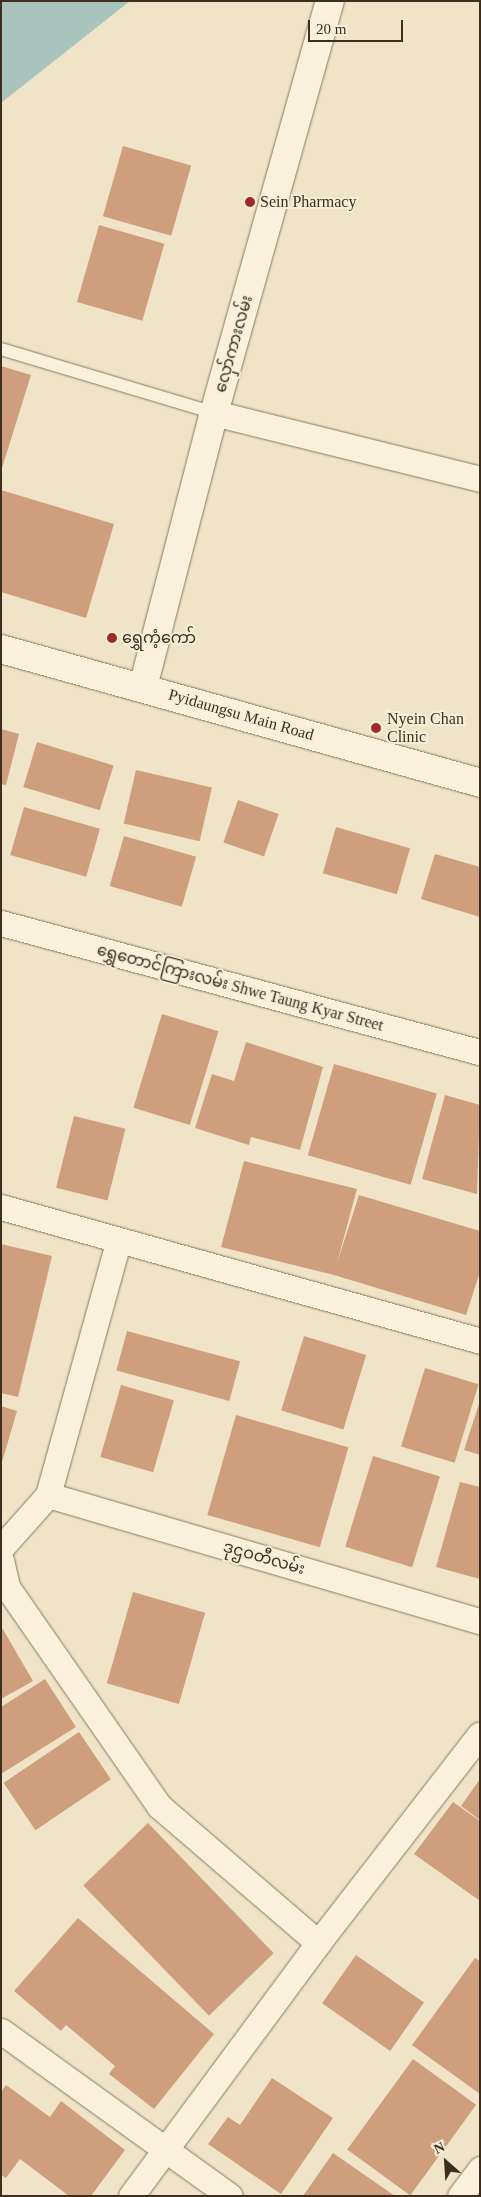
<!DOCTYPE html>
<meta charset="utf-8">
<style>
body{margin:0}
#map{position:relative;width:481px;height:2197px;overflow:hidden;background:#f0e4c8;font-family:"Times New Roman","Noto Sans Myanmar",serif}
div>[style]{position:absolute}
.water>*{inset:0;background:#a9c4bc}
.building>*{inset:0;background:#cf9f7d;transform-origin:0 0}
.roads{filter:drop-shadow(0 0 1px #8d765c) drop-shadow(0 0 1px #8d765c)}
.lane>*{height:12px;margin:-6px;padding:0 6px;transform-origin:6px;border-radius:6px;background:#faf1dc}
.street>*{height:25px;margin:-12.5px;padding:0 12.5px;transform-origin:12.5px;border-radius:12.5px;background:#faf1dc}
.secondary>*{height:28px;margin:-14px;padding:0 14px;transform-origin:14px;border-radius:14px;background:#faf1dc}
.dots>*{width:14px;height:14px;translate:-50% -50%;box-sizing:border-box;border:2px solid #f7eed8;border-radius:50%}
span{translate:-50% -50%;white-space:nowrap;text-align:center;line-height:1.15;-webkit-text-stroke:4px #f7eed8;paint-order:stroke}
.poi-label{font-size:16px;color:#3d2e20}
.left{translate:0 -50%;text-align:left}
.street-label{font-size:16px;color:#3d2e20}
.frame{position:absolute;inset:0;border:2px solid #3d2e20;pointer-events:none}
.north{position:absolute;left:421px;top:2137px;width:50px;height:50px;-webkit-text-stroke:4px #f7eed8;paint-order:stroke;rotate:334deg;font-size:14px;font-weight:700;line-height:20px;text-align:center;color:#3d2e20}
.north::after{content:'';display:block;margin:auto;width:18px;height:22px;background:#3d2e20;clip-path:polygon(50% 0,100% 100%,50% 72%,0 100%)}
.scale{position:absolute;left:308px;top:20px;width:95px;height:22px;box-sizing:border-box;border:2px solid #3d2e20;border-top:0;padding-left:6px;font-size:15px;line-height:18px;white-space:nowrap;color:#3d2e20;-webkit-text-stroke:4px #f7eed8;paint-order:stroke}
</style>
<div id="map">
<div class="water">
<i style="clip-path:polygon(1px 1px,130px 1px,1px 103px)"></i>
</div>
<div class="building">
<i style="left:123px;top:146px;width:71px;height:73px;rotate:16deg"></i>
<i style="left:99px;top:225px;width:68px;height:80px;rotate:16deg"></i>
<i style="clip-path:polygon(1px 366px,31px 375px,2px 468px,1px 468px)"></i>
<i style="clip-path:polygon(1px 490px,114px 524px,86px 618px,1px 592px)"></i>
<i style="clip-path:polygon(1px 729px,19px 734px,6px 785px,1px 784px)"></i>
<i style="left:37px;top:742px;width:80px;height:47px;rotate:17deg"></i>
<i style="left:136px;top:770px;width:78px;height:55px;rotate:13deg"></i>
<i style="left:238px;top:800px;width:43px;height:45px;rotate:19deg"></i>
<i style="left:24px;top:807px;width:79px;height:50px;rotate:16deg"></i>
<i style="left:336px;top:827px;width:77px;height:48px;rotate:16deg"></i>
<i style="left:124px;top:836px;width:75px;height:52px;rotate:16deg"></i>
<i style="clip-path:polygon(435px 854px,480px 867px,480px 917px,421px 899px)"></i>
<i style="left:162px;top:1014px;width:59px;height:98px;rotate:17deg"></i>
<i style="clip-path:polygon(246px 1042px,323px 1067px,300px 1150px,251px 1137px,249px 1145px,195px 1128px,212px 1074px,234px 1081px)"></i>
<i style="left:334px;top:1064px;width:107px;height:95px;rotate:16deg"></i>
<i style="clip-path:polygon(445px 1095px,480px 1105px,477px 1194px,422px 1179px)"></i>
<i style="left:74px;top:1116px;width:53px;height:74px;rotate:14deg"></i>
<i style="clip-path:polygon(244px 1161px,357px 1189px,337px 1263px,359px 1195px,480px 1231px,480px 1272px,466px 1315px,334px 1275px,221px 1247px)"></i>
<i style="clip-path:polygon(1px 1244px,52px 1256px,18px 1397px,1px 1393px)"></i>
<i style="left:127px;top:1331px;width:117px;height:41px;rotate:15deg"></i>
<i style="left:304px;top:1336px;width:65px;height:78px;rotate:17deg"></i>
<i style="left:425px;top:1368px;width:56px;height:82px;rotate:17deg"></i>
<i style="left:121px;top:1385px;width:55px;height:75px;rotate:16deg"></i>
<i style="clip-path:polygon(479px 1404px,480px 1404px,480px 1455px,464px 1450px)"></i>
<i style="clip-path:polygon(1px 1406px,17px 1411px,2px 1462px,1px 1462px)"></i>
<i style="left:236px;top:1415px;width:117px;height:104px;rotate:16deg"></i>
<i style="left:373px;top:1456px;width:70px;height:95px;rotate:17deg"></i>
<i style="clip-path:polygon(460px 1482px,480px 1487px,480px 1579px,436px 1567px)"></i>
<i style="left:133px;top:1592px;width:75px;height:95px;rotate:16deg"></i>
<i style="clip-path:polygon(1px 1626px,33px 1681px,1px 1699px)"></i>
<i style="clip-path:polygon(45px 1679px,76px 1727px,1px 1774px,1px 1707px)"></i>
<i style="left:79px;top:1732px;width:57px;height:91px;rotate:56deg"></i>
<i style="clip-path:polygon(480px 1779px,480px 1820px,461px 1806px)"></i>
<i style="clip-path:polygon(453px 1802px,480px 1821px,480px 1901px,414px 1854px)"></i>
<i style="left:148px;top:1823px;width:181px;height:90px;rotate:46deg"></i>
<i style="clip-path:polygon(78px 1918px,214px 2034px,154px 2109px,109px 2074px,115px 2066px,66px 2025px,61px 2031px,14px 1991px)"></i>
<i style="left:356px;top:1955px;width:83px;height:59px;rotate:35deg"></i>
<i style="clip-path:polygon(475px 1958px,480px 1961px,480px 2094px,412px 2045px)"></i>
<i style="left:413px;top:2059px;width:78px;height:112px;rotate:36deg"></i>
<i style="clip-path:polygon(272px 2078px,333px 2118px,281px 2194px,208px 2144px,228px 2117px,240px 2125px)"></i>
<i style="clip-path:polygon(6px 2085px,50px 2117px,61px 2101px,125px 2150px,91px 2196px,69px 2196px,20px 2159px,6px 2178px,1px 2175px,1px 2092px)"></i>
<i style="clip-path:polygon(333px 2153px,395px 2196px,303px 2196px)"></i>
</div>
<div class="roads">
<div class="lane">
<i style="left:1px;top:349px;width:222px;rotate:16.7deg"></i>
</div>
<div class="street">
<i style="left:214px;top:413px;width:274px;rotate:13.9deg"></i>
<i style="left:1px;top:923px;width:496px;rotate:15.1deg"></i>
<i style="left:1px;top:1207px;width:497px;rotate:15.6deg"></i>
<i style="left:48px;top:1495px;width:450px;rotate:16.3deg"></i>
<i style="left:1px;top:1548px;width:71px;rotate:-48.4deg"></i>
<i style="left:48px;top:1495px;width:263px;rotate:-74.5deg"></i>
<i style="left:1px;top:1560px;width:28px;rotate:77deg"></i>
<i style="left:7px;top:1587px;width:267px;rotate:55.2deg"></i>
<i style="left:159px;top:1806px;width:210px;rotate:40.7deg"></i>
<i style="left:1px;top:2031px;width:282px;rotate:35.8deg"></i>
<i style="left:131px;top:2196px;width:315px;rotate:-53.5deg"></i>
<i style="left:318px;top:1943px;width:264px;rotate:-52.2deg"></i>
<i style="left:460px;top:2196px;width:34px;rotate:-53deg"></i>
</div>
<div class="secondary">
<i style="left:1px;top:649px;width:497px;rotate:15.6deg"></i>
<i style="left:143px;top:687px;width:283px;rotate:-75.5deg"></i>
<i style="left:214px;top:413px;width:428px;rotate:-74.3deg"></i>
</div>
</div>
<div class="dots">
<i style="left:250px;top:202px;background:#9e2a2b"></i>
<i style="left:112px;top:638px;background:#9e2a2b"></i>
<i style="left:376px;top:728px;background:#9e2a2b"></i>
</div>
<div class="poi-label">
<span class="left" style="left:260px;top:202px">Sein Pharmacy</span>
<span class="left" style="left:122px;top:638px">ရွှေကံ့ကော်</span>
<span class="left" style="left:387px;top:728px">Nyein Chan<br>Clinic</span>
</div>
<div class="street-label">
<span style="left:234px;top:344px;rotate:-74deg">လှော်ကားလမ်း</span>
<span style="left:241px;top:715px;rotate:16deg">Pyidaungsu Main Road</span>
<span style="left:240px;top:988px;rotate:15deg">ရွှေတောင်ကြားလမ်း Shwe Taung Kyar Street</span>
<span style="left:264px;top:1558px;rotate:16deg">ဒုဌဝတီလမ်း</span>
</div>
<div class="frame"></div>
<div class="north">N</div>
<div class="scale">20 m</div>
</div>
